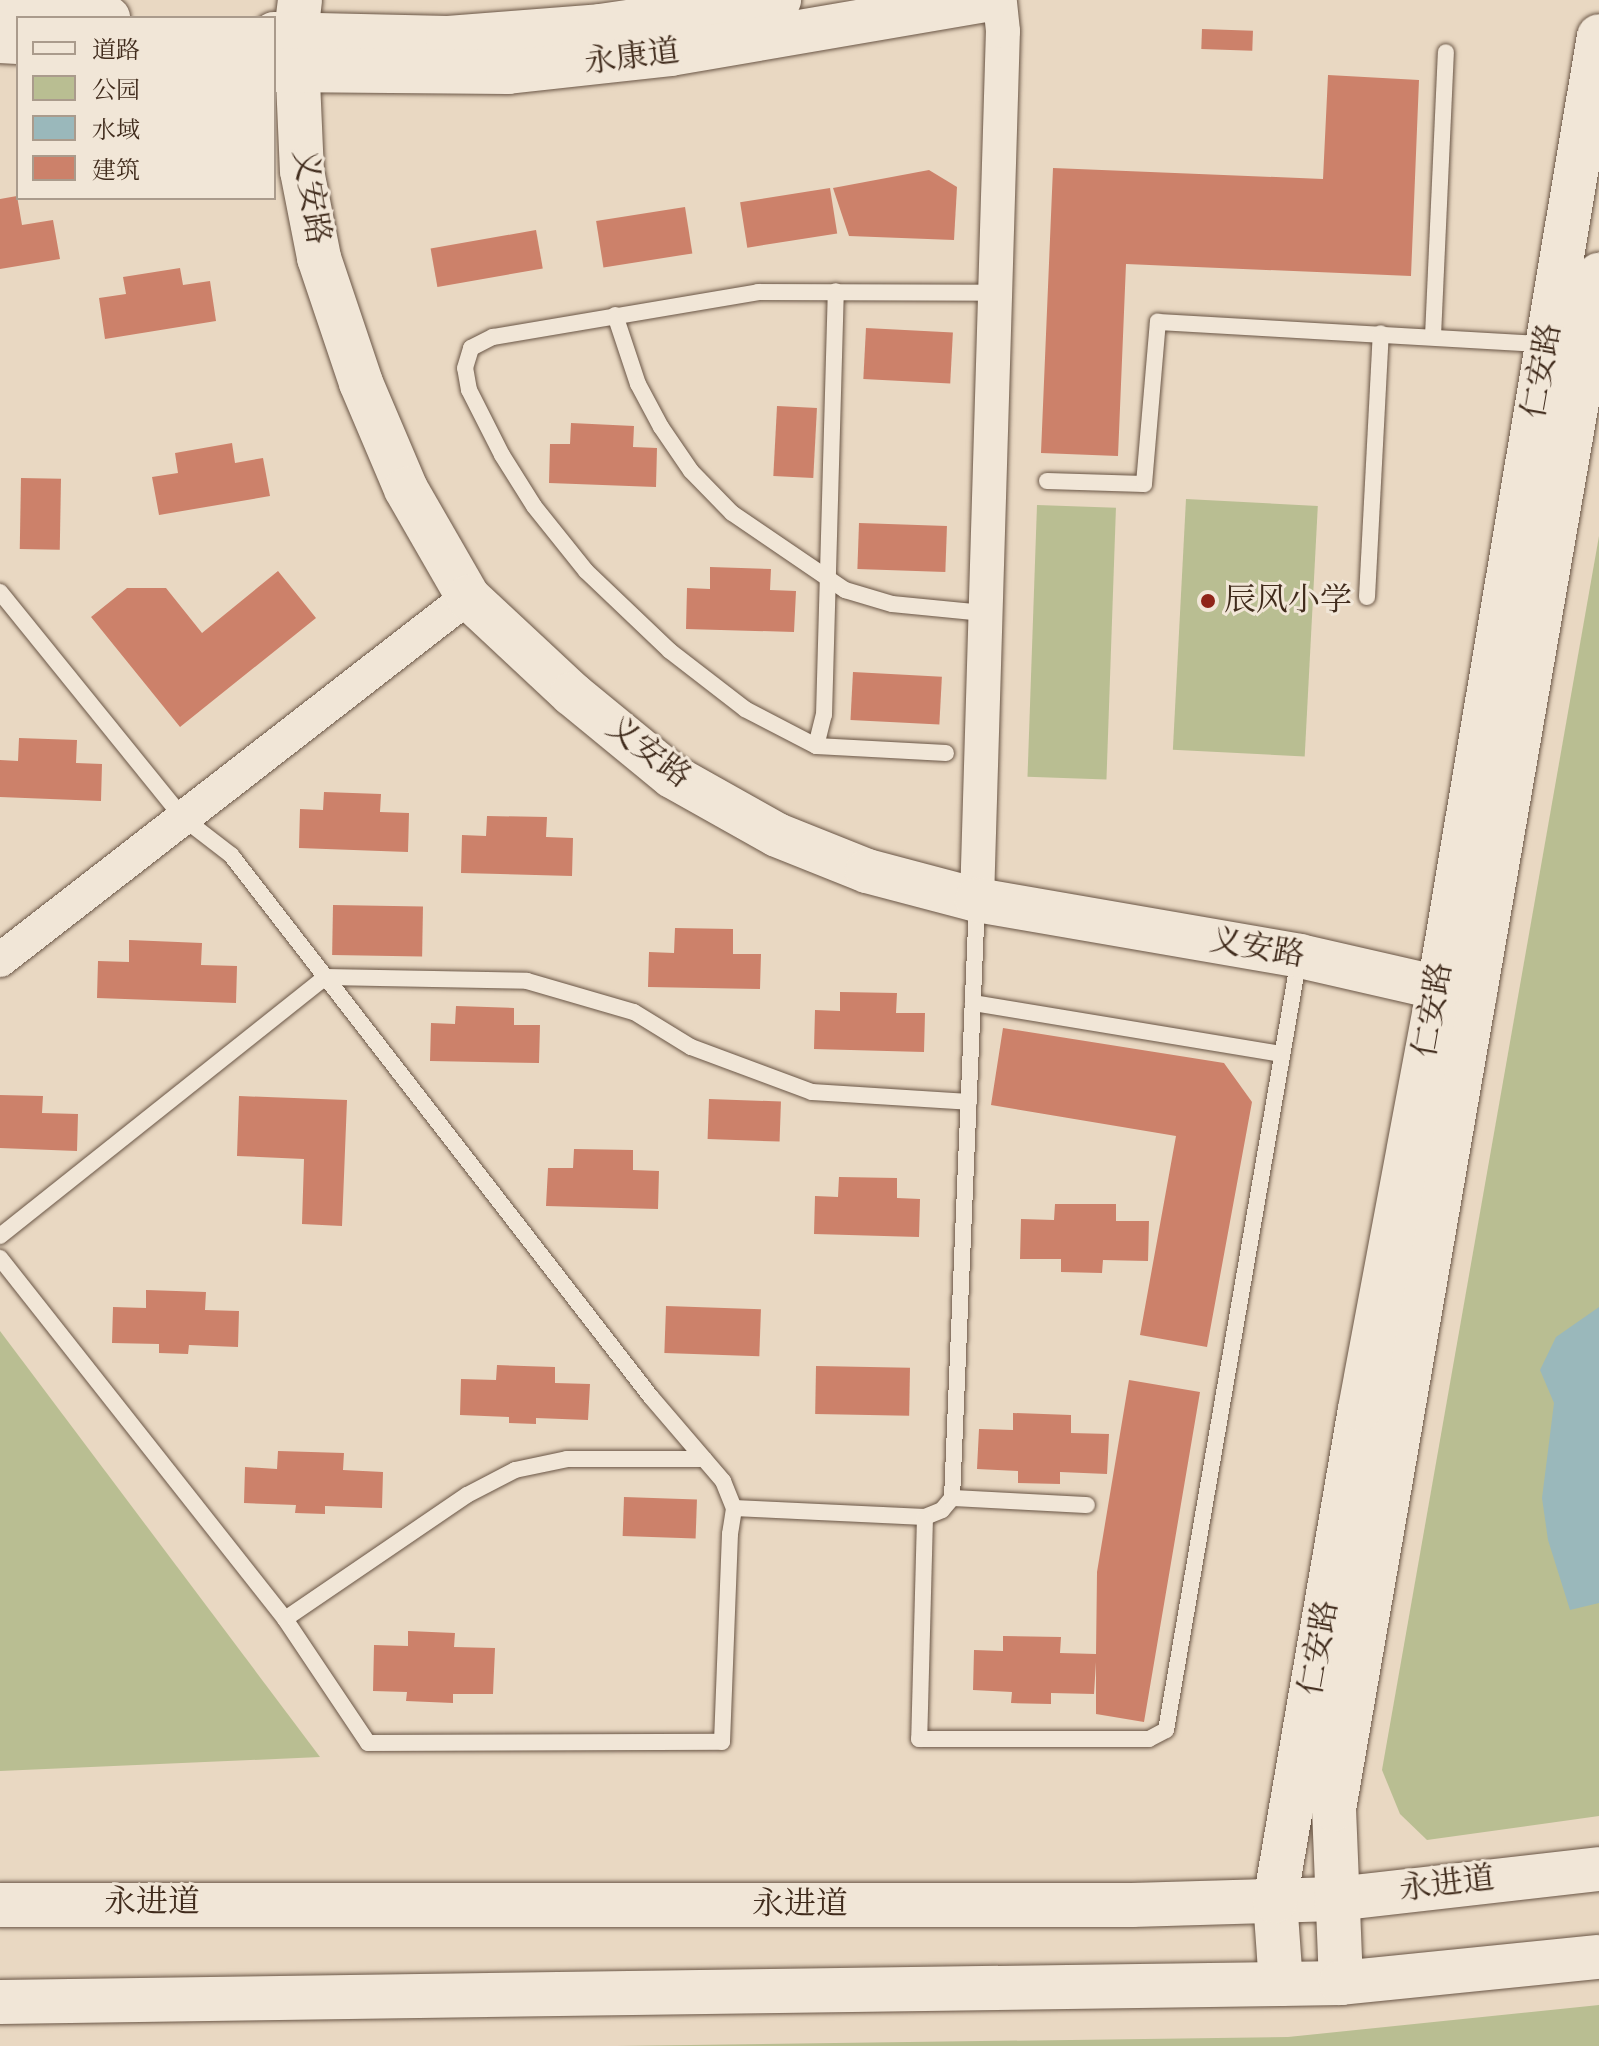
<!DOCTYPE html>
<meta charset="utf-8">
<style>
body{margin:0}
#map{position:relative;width:1599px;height:2046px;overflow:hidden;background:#e9d8c2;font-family:"IM FELL DW Pica","Noto Serif SC",serif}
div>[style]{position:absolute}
.green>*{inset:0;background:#b9be92;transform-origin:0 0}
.water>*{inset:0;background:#9ab8bb}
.building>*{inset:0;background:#cc816a;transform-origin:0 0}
.roads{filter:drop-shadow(0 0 2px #6a5646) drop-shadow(0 0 2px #6a5646)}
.lane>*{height:16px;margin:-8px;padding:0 8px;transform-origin:8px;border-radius:8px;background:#f1e6d7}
.street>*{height:34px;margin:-17px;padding:0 17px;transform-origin:17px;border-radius:17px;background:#f1e6d7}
.secondary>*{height:44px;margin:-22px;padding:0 22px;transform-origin:22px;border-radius:22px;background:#f1e6d7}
.dots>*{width:22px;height:22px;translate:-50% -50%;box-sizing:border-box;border:4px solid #f1e6d7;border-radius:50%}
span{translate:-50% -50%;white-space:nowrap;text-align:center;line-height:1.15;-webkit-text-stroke:6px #f1e6d7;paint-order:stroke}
.street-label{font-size:32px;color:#402b1c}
.poi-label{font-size:32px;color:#402b1c}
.left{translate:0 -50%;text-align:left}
.legend{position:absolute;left:16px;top:16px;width:260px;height:184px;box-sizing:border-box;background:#f1e6d7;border:2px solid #aa9b8c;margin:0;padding:10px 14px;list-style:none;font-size:24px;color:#402b1c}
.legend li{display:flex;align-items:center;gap:16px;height:40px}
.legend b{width:40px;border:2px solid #aa9b8c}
</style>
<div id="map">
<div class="green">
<i style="left:1186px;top:499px;width:132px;height:251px;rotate:3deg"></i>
<i style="left:1037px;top:505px;width:79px;height:272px;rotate:2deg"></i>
<i style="clip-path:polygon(1599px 536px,1599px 1816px,1427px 1840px,1400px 1814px,1382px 1770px)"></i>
<i style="clip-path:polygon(0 1331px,320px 1757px,0 1771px)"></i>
<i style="clip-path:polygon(1599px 2005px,1599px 2046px,616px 2046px,1288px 2037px)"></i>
</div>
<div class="water">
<i style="clip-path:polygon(1599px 1307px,1599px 1603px,1570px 1610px,1548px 1540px,1542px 1498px,1554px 1403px,1540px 1370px,1556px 1337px)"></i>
</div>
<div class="building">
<i style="left:1202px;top:29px;width:51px;height:20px;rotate:2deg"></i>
<i style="clip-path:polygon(1328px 75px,1419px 80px,1411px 276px,1126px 264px,1118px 456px,1041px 453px,1053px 168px,1323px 179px)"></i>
<i style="clip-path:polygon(929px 170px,957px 187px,954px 240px,849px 236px,833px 188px)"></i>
<i style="left:830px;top:188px;width:46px;height:91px;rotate:81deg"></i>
<i style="clip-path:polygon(17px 196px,22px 225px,53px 220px,60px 259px,0 269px,0 199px)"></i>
<i style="left:685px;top:207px;width:47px;height:90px;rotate:81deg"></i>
<i style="left:536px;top:230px;width:39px;height:107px;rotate:80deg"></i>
<i style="clip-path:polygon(180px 268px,183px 285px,210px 281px,216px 321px,105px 339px,99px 298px,126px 294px,123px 277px)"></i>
<i style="left:866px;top:328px;width:87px;height:51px;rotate:3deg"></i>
<i style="left:777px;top:406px;width:40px;height:70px;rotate:3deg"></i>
<i style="clip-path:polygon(571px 423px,634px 426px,633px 447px,657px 448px,656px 487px,549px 483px,550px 444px,570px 444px)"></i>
<i style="clip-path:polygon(232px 443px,235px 463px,263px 458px,270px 496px,159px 515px,152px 477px,178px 473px,175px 453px)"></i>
<i style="left:21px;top:478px;width:40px;height:71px;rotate:1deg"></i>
<i style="left:859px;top:523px;width:88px;height:46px;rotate:2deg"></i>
<i style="clip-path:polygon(710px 567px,771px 569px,770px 590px,796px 591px,794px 632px,686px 629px,687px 588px,710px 589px)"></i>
<i style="clip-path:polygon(278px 571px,316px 618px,180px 727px,91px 617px,127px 588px,166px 588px,202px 633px)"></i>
<i style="left:853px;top:672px;width:89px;height:48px;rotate:3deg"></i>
<i style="clip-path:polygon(19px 738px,77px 740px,76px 763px,102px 764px,101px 801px,0 797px,0 760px,18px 761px)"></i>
<i style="clip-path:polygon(324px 792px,381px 794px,380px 812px,409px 813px,408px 852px,299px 848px,300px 809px,323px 810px)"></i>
<i style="clip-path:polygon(487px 816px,547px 817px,546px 837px,573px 838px,572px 876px,461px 873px,462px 835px,486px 836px)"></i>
<i style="left:333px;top:905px;width:90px;height:50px;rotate:1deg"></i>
<i style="clip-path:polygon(675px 928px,733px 929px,733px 954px,761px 954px,760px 989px,648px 987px,649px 952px,674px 953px)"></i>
<i style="clip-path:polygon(129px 940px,202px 943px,201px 965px,237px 966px,236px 1003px,97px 998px,98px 961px,129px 962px)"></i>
<i style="clip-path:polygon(840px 992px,897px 993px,896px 1013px,925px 1013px,924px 1052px,814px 1049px,815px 1010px,840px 1011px)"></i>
<i style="clip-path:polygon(456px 1006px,514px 1008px,514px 1025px,540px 1025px,539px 1063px,430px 1061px,431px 1023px,455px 1024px)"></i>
<i style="clip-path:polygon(1003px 1028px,1224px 1063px,1252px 1102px,1207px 1347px,1140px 1335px,1176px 1136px,991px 1105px)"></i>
<i style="clip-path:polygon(0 1095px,43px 1096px,42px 1113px,78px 1114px,77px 1151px,0 1148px)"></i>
<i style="clip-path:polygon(239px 1096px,347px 1100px,342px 1226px,302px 1224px,304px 1159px,237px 1156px)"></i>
<i style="left:709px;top:1099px;width:72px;height:40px;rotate:2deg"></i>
<i style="clip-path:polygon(574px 1149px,633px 1150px,633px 1170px,659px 1171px,658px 1209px,546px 1206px,548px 1168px,573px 1168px)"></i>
<i style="clip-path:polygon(839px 1177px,897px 1178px,897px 1198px,920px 1199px,919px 1237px,814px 1234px,815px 1196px,838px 1197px)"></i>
<i style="clip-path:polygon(1055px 1204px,1116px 1204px,1116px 1221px,1149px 1221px,1148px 1261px,1103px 1260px,1102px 1273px,1061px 1272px,1061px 1259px,1020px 1259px,1021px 1219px,1054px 1220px)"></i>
<i style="clip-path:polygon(146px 1290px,206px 1292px,205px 1310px,239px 1311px,238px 1347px,189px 1345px,188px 1354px,159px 1353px,159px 1344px,112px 1343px,113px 1307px,146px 1308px)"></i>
<i style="left:666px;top:1306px;width:95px;height:47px;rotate:2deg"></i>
<i style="clip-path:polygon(497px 1365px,555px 1367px,555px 1383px,590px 1384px,588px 1420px,536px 1418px,536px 1424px,509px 1423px,509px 1417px,460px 1415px,461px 1379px,496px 1380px)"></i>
<i style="left:816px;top:1366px;width:94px;height:48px;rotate:1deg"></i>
<i style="clip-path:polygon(1129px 1380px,1200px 1392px,1144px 1722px,1096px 1714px,1096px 1662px,1094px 1694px,1051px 1693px,1051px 1704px,1011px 1703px,1012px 1692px,973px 1690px,974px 1650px,1003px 1651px,1003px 1636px,1061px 1637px,1060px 1653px,1096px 1654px,1097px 1572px)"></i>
<i style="clip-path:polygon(1013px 1413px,1071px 1415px,1071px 1433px,1109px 1434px,1107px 1474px,1060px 1472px,1060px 1484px,1018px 1483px,1018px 1471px,977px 1469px,979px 1429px,1013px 1430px)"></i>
<i style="clip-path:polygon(278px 1451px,344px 1453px,343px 1470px,383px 1472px,382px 1508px,325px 1506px,325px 1514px,295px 1513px,296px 1505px,244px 1503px,245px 1467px,277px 1469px)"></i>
<i style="left:624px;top:1497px;width:73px;height:39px;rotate:2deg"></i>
<i style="clip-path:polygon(408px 1631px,455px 1633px,454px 1647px,495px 1648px,493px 1694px,453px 1694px,453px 1703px,406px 1701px,407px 1692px,373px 1691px,374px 1645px,408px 1646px)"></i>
</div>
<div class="roads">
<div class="lane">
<i style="left:615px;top:315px;width:73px;rotate:71.6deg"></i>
<i style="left:638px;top:384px;width:49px;rotate:61.9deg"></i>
<i style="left:661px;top:427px;width:53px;rotate:55.7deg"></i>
<i style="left:691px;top:471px;width:59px;rotate:45.7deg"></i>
<i style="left:732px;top:513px;width:137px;rotate:34.3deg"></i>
<i style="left:845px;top:590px;width:49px;rotate:16.6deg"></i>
<i style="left:892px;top:604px;width:92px;rotate:5.6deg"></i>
<i style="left:1433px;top:336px;width:284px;rotate:-87.4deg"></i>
<i style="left:1047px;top:481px;width:97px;rotate:1.8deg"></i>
<i style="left:1144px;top:484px;width:163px;rotate:-85.1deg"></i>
<i style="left:1158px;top:322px;width:387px;rotate:3.3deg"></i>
<i style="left:0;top:592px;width:291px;rotate:51deg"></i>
<i style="left:183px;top:818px;width:61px;rotate:37.6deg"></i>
<i style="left:231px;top:855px;width:686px;rotate:52.23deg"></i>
<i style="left:651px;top:1397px;width:111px;rotate:49.4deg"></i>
<i style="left:723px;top:1481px;width:29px;rotate:68deg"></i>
<i style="left:1367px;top:597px;width:264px;rotate:-87deg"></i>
<i style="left:816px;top:746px;width:32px;rotate:-76deg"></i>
<i style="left:824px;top:715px;width:424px;rotate:-88.4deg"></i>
<i style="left:946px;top:753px;width:130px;rotate:-176.9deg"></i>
<i style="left:816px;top:746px;width:80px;rotate:-152.5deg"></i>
<i style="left:745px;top:709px;width:95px;rotate:-142.3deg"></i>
<i style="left:670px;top:651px;width:116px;rotate:-136.4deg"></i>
<i style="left:586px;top:571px;width:83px;rotate:-128.7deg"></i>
<i style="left:534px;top:506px;width:60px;rotate:-122.1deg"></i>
<i style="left:502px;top:455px;width:73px;rotate:-116.9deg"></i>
<i style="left:469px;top:390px;width:22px;rotate:-100deg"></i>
<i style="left:465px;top:368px;width:21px;rotate:-73deg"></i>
<i style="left:471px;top:348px;width:25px;rotate:-27deg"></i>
<i style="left:493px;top:337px;width:269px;rotate:-9.6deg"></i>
<i style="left:758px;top:292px;width:237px;rotate:0.2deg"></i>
<i style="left:973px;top:1003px;width:313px;rotate:9.4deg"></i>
<i style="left:0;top:1236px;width:416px;rotate:-38.5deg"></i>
<i style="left:326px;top:977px;width:201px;rotate:1.1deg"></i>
<i style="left:527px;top:981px;width:111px;rotate:16.2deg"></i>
<i style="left:634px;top:1012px;width:67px;rotate:31.6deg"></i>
<i style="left:691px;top:1047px;width:129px;rotate:20.4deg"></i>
<i style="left:812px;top:1092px;width:157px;rotate:3.6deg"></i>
<i style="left:0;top:1258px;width:460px;rotate:51.7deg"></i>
<i style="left:285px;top:1619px;width:149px;rotate:56.2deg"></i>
<i style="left:368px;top:1743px;width:354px;rotate:-0.2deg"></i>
<i style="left:722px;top:1742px;width:208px;rotate:-87.8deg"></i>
<i style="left:730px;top:1534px;width:26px;rotate:-81deg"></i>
<i style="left:734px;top:1508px;width:191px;rotate:2.7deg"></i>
<i style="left:925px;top:1517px;width:18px;rotate:-22deg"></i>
<i style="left:942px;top:1510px;width:16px;rotate:-50deg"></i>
<i style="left:952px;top:1498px;width:598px;rotate:-87.6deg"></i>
<i style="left:952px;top:1498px;width:135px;rotate:3deg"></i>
<i style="left:925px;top:1517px;width:222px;rotate:91.5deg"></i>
<i style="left:919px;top:1739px;width:230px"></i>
<i style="left:1149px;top:1739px;width:19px;rotate:-28deg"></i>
<i style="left:1166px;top:1730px;width:783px;rotate:-80.23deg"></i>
<i style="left:285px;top:1619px;width:220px;rotate:-34.3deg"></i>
<i style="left:467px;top:1495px;width:54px;rotate:-27.5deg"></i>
<i style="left:515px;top:1470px;width:53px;rotate:-11.9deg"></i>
<i style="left:567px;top:1459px;width:137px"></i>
</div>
<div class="street">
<i style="left:977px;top:900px;width:869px;rotate:-88.29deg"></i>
<i style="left:1003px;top:31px;width:31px;rotate:-96deg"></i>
<i style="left:0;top:960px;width:592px;rotate:-37.8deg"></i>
</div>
<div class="secondary">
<i style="left:300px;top:0;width:35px;rotate:97deg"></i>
<i style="left:296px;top:35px;width:136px;rotate:87.5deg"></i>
<i style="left:302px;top:171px;width:89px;rotate:78.9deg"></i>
<i style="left:319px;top:258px;width:132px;rotate:71.4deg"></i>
<i style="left:361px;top:383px;width:115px;rotate:67deg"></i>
<i style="left:406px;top:489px;width:125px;rotate:60.1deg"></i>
<i style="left:468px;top:597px;width:142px;rotate:43deg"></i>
<i style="left:572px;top:694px;width:129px;rotate:39.4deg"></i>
<i style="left:672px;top:776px;width:120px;rotate:29.3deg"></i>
<i style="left:777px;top:835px;width:97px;rotate:21.8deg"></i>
<i style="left:867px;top:871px;width:114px;rotate:14.8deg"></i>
<i style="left:977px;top:900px;width:328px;rotate:9.8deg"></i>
<i style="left:1300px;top:956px;width:179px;rotate:12.9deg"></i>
<i style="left:0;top:5px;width:109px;rotate:6.9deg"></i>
<i style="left:274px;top:34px;width:174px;rotate:1.3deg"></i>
<i style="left:448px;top:38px;width:152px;rotate:-4.5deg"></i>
<i style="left:600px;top:26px;width:181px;rotate:-8.3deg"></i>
<i style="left:0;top:41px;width:18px;rotate:3deg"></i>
<i style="left:274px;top:70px;width:234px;rotate:0.5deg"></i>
<i style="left:508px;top:72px;width:163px;rotate:-6.3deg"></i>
<i style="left:670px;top:54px;width:321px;rotate:-9.7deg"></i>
<i style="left:0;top:1905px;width:1132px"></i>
<i style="left:1132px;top:1905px;width:204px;rotate:-1.7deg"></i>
<i style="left:1336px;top:1899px;width:265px;rotate:-6.5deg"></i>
<i style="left:1341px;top:1983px;width:174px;rotate:-92.3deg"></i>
<i style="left:1334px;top:1809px;width:1557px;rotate:-80.2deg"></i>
<i style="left:1281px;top:1984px;width:83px;rotate:-94.1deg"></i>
<i style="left:1275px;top:1901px;width:499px;rotate:-80.2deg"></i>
<i style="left:1360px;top:1409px;width:428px;rotate:-79.4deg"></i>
<i style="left:1439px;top:988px;width:965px;rotate:-80.46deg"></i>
<i style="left:0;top:2002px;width:1281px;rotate:-0.81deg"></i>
<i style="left:1281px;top:1984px;width:60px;rotate:-1deg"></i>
<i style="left:1341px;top:1983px;width:259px;rotate:-5.8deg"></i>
</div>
</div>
<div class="dots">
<i style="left:1208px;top:601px;background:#8f2418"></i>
</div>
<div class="street-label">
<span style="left:632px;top:58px;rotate:-7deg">永康道</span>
<span style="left:310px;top:197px;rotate:81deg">义安路</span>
<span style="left:1543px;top:371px;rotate:-80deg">仁安路</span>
<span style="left:648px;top:753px;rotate:37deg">义安路</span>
<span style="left:1257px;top:949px;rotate:10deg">义安路</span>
<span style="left:1434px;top:1010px;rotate:-80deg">仁安路</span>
<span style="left:1320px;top:1648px;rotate:-80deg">仁安路</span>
<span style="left:1447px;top:1885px;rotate:-7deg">永进道</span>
<span style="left:152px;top:1903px">永进道</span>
<span style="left:800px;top:1905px">永进道</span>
</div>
<div class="poi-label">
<span class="left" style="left:1224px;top:601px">辰风小学</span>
</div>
<ul class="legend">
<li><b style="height:10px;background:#f1e6d7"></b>道路</li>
<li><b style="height:22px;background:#b9be92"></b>公园</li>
<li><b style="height:22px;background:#9ab8bb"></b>水域</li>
<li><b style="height:22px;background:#cc816a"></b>建筑</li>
</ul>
</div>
